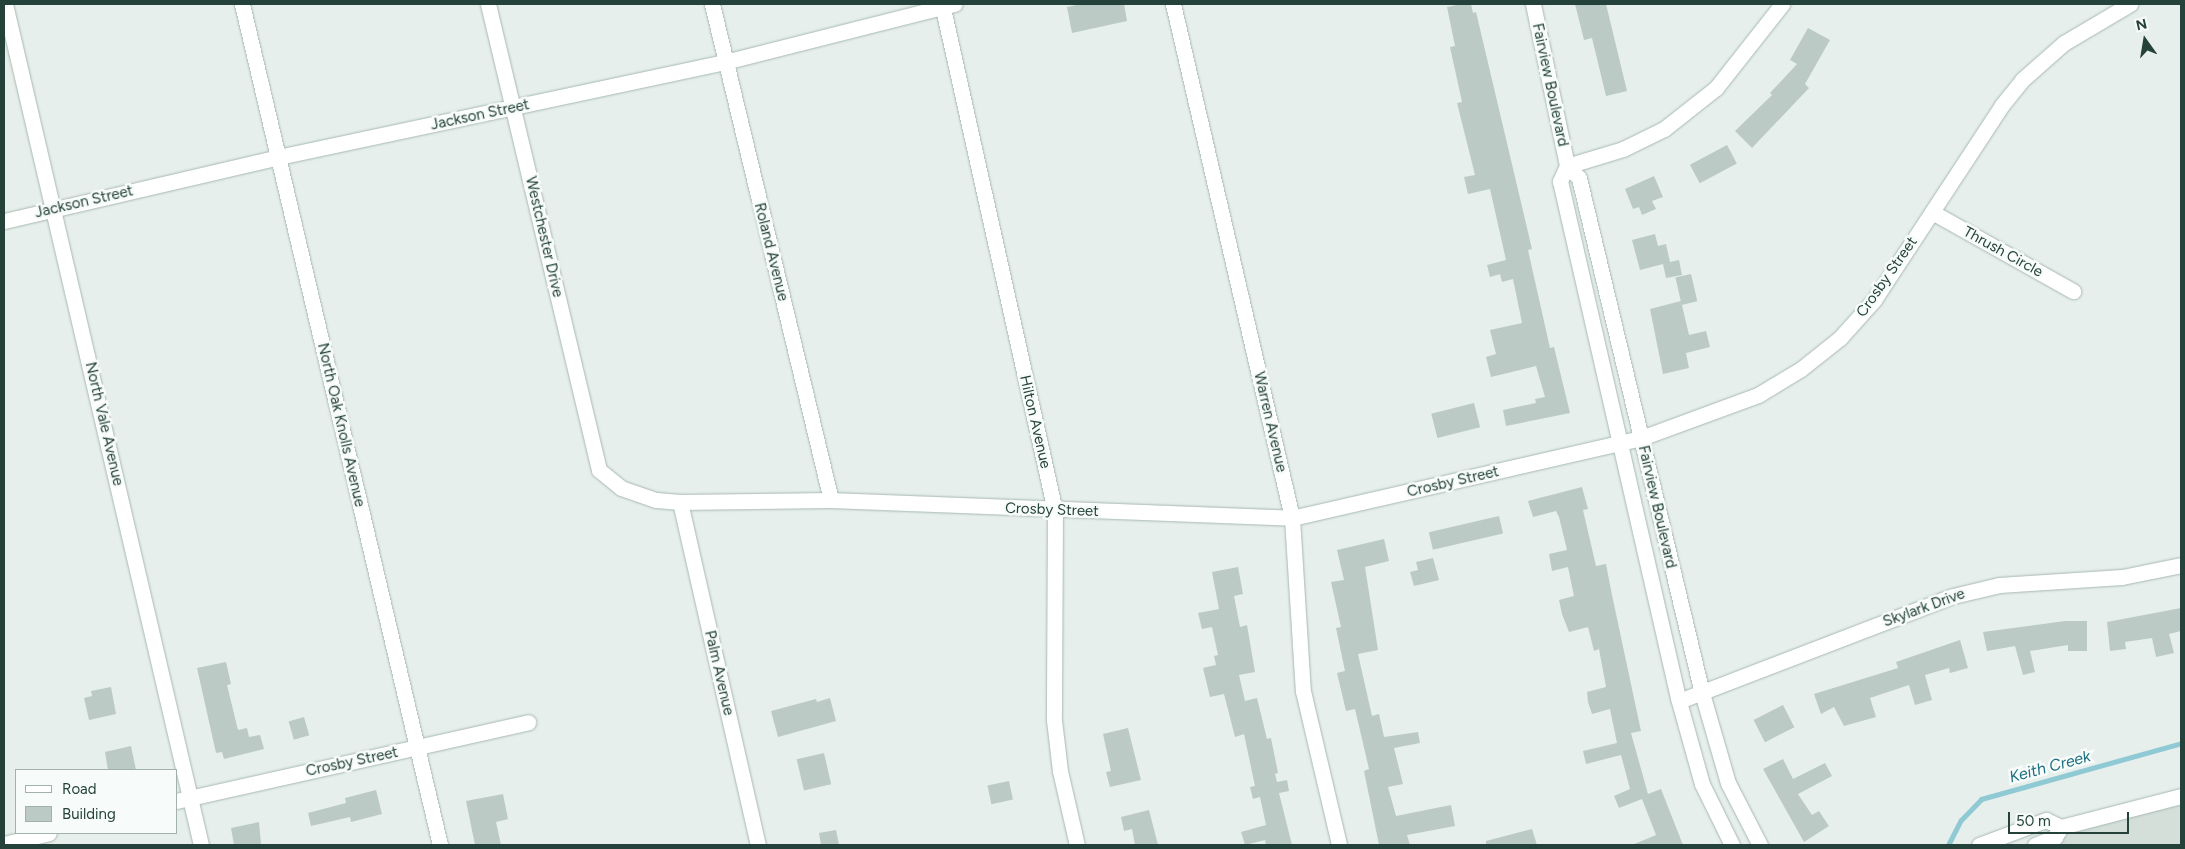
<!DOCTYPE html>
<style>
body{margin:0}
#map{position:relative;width:2185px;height:849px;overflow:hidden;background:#e6efeb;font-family:Figtree,sans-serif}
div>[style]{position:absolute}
.built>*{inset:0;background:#d4dfda}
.stream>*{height:5px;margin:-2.5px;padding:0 2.5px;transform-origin:2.5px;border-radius:2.5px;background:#8ec9d4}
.building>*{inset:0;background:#bbcac4;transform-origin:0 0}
.roads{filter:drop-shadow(0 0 1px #a8b8b2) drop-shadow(0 0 1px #a8b8b2)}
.street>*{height:15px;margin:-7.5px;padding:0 7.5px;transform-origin:7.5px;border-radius:7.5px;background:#fff}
.secondary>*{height:15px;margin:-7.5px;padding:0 7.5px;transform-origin:7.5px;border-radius:7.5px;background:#fff}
span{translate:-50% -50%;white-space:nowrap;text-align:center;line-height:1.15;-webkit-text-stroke:5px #f7fbf9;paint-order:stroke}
.street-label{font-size:15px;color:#24423a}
.water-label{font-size:16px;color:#1c6f80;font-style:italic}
.frame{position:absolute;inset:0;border:5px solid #24423a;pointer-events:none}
.legend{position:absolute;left:15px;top:769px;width:162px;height:65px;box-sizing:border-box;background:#f7fbf9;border:1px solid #a3b1ad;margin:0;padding:6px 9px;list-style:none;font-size:15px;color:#24423a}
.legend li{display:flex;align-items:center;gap:10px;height:25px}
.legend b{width:25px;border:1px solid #a3b1ad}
.north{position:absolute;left:2120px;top:15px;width:50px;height:50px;-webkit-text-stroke:4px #f7fbf9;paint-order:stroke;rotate:347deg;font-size:14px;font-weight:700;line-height:20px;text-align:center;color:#24423a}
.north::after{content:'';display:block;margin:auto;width:18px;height:22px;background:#24423a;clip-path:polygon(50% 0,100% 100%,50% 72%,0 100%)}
.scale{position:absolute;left:2008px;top:812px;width:121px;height:22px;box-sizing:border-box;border:2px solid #24423a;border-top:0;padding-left:6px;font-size:15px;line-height:18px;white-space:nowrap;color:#24423a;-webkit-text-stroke:4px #f7fbf9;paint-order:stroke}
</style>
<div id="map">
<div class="built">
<i style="clip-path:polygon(2181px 805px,2181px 845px,2046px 845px,2090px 827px)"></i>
</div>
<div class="stream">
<i style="left:1948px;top:845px;width:28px;rotate:-63deg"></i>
<i style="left:1961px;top:820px;width:29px;rotate:-46deg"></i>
<i style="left:1981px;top:799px;width:208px;rotate:-15.6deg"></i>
</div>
<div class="building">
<i style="clip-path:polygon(1082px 4px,1124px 4px,1127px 21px,1072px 33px,1067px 7px)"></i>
<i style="clip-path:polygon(1462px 4px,1471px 4px,1473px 13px,1476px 12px,1532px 249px,1528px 250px,1550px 348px,1554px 347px,1570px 413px,1506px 426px,1503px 410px,1536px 403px,1535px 399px,1545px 397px,1536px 366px,1491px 377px,1486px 357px,1496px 354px,1490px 330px,1522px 323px,1513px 279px,1502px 282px,1500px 274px,1490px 277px,1487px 265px,1506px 260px,1490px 189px,1468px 194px,1464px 177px,1475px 175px,1457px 103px,1462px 102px,1450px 47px,1455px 46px,1447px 7px)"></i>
<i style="clip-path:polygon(1575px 4px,1606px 4px,1627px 91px,1606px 96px,1592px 38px,1584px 40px)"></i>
<i style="clip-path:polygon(1808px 28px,1830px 40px,1805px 84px,1809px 88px,1752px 148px,1735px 131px,1772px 95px,1770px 93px,1797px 64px,1790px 60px)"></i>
<i style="left:1727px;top:145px;width:21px;height:42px;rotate:62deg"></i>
<i style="clip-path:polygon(1654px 176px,1663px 197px,1652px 201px,1656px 209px,1642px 215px,1639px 207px,1633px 209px,1625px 189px)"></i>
<i style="clip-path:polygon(1655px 234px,1658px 246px,1666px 244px,1670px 262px,1679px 260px,1682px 275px,1666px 278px,1663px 264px,1640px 270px,1632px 240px)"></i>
<i style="left:1691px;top:274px;width:28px;height:16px;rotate:77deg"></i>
<i style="clip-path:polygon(1681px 301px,1689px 335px,1706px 331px,1710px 347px,1686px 353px,1689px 368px,1663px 374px,1650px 309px)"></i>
<i style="left:1474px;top:403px;width:25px;height:44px;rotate:76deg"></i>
<i style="clip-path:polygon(1582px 487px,1588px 509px,1583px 510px,1596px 566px,1606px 564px,1612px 595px,1641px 731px,1631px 733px,1648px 794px,1661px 789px,1683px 845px,1632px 845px,1656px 835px,1642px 799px,1619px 808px,1614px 796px,1630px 789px,1621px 755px,1586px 764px,1583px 751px,1617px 743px,1610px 709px,1592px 714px,1588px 702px,1587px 692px,1606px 687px,1599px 649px,1594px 651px,1588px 627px,1569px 632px,1562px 614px,1559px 600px,1574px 596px,1568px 567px,1552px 571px,1549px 554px,1567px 550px,1559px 517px,1556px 511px,1533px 517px,1528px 501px)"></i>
<i style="left:1499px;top:516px;width:18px;height:72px;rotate:77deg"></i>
<i style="clip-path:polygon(1384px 539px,1389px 561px,1365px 567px,1378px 650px,1358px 654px,1372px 716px,1379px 714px,1384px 737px,1418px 732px,1420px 743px,1394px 748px,1403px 784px,1388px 787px,1396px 816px,1451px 805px,1455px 826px,1407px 835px,1410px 845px,1379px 845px,1364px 771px,1369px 769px,1355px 709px,1346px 711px,1337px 673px,1345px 671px,1336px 628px,1341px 627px,1331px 582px,1344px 580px,1337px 550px)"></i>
<i style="clip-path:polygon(1433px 558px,1439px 580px,1414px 586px,1410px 572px,1418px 570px,1416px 562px)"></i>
<i style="clip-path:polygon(1238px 567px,1243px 594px,1234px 596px,1240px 627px,1247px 625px,1255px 672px,1239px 675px,1245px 701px,1257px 698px,1267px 739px,1271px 738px,1278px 773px,1275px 774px,1277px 782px,1287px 780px,1289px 791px,1279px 793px,1292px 845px,1266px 845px,1265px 840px,1245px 845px,1241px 832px,1266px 825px,1260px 797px,1253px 799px,1250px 787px,1255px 786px,1244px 734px,1235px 737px,1224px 694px,1210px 697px,1203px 668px,1216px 665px,1214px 656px,1218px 655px,1212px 627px,1202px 629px,1198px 613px,1219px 609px,1212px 572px)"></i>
<i style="clip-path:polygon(2181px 608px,2181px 631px,2169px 634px,2174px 653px,2156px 657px,2152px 638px,2125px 642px,2126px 649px,2110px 651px,2107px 622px)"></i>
<i style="clip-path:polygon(2065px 621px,2087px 621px,2087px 651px,2068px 651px,2068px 645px,2030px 651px,2035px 672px,2023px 675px,2015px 646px,1987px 651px,1983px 632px)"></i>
<i style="clip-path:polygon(1960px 640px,1968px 668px,1950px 673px,1949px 668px,1925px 675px,1932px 700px,1915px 705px,1909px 685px,1870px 698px,1876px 717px,1844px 726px,1834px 707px,1821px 714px,1814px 694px,1898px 668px,1896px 662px)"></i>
<i style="clip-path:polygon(226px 662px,231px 684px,227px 685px,238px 730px,247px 728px,249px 737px,260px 735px,264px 749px,224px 759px,222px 752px,216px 753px,197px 668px)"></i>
<i style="clip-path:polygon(111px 687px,116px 714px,89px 720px,84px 698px,92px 696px,91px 691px)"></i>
<i style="clip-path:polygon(830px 698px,836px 721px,778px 737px,771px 711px,816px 699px,817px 702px)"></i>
<i style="left:1783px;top:705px;width:25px;height:33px;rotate:63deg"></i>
<i style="left:304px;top:717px;width:19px;height:16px;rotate:74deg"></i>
<i style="clip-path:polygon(1128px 728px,1141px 780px,1110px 787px,1106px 772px,1111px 771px,1103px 734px)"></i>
<i style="clip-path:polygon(131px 746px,136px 770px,108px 770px,105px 752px)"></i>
<i style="left:824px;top:753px;width:32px;height:28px;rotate:77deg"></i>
<i style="clip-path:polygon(1783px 759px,1793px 779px,1825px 763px,1832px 776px,1798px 794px,1812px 815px,1819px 811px,1829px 826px,1804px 842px,1763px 769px)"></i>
<i style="left:1009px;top:781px;width:19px;height:22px;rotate:78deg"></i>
<i style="clip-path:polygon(376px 790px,382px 814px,351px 822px,350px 817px,311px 826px,308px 813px,346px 803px,345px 798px)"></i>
<i style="clip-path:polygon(503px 794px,508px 819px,496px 822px,501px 845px,475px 845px,466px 801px)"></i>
<i style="clip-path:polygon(1149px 810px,1158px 845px,1135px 845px,1132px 829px,1124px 831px,1121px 817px)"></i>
<i style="clip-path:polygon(259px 822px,261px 844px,234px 845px,231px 828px)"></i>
<i style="clip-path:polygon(1532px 829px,1537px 845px,1486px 845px,1486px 841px)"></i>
<i style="clip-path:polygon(836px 830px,839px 845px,821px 845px,819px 833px)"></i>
</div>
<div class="roads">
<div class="street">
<i style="left:5px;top:4px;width:864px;rotate:76.88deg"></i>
<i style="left:242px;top:4px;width:864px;rotate:76.75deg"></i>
<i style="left:488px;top:4px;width:479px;rotate:76.6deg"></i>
<i style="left:599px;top:470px;width:28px;rotate:39deg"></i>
<i style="left:621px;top:488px;width:37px;rotate:19deg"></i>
<i style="left:656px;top:500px;width:24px;rotate:5deg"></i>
<i style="left:680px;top:502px;width:151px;rotate:-0.8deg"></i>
<i style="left:831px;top:500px;width:461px;rotate:2.2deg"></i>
<i style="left:1292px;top:518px;width:358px;rotate:-12.9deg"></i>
<i style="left:1641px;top:438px;width:125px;rotate:-20.2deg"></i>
<i style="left:1758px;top:395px;width:50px;rotate:-31.2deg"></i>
<i style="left:1801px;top:369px;width:50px;rotate:-38.5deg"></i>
<i style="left:1840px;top:338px;width:51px;rotate:-48.2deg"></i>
<i style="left:1874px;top:300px;width:233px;rotate:-56.7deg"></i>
<i style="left:2002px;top:105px;width:32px;rotate:-51deg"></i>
<i style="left:2022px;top:80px;width:56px;rotate:-41.4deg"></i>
<i style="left:2064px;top:43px;width:77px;rotate:-30.6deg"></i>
<i style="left:712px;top:4px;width:510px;rotate:76.51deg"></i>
<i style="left:942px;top:4px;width:519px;rotate:77.44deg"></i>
<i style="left:1055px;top:511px;width:209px;rotate:90.3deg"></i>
<i style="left:1054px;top:720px;width:51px;rotate:83.3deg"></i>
<i style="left:1060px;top:771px;width:76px;rotate:77.1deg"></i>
<i style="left:1173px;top:4px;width:528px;rotate:76.96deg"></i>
<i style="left:1292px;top:518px;width:173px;rotate:86.4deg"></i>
<i style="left:1303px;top:691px;width:158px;rotate:76.8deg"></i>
<i style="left:1567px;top:166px;width:59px;rotate:-16.9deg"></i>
<i style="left:1623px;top:149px;width:46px;rotate:-26deg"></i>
<i style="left:1664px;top:129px;width:66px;rotate:-38.3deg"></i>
<i style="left:1716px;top:88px;width:107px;rotate:-51.8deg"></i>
<i style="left:1932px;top:212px;width:162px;rotate:29.3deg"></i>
<i style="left:4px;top:221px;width:281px;rotate:-13.1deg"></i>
<i style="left:278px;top:157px;width:457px;rotate:-12deg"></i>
<i style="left:725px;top:62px;width:237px;rotate:-14.2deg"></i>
<i style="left:680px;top:502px;width:352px;rotate:77.2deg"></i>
<i style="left:1679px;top:701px;width:293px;rotate:-21deg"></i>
<i style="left:1953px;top:596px;width:47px;rotate:-13.4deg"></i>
<i style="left:1999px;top:585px;width:123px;rotate:-3.7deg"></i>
<i style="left:2122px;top:577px;width:60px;rotate:-11.5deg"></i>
<i style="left:176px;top:801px;width:361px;rotate:-12.6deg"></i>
<i style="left:4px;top:844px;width:46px;rotate:-13.7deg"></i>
</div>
<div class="secondary">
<i style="left:1533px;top:4px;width:166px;rotate:78.1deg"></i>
<i style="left:1567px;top:166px;width:17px;rotate:45deg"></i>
<i style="left:1579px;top:178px;width:529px;rotate:76.57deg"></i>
<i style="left:1702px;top:693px;width:94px;rotate:73.9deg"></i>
<i style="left:1728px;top:783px;width:70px;rotate:62.7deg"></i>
<i style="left:1567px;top:166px;width:17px;rotate:115deg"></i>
<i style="left:1560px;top:181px;width:530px;rotate:77.14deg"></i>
<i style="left:1678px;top:698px;width:89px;rotate:74.4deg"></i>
<i style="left:1702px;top:784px;width:68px;rotate:63.8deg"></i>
<i style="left:1979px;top:845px;width:72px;rotate:-20.5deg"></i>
<i style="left:2046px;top:820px;width:17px;rotate:25deg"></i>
<i style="left:2061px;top:827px;width:124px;rotate:-14.5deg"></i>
<i style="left:2035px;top:845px;width:22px;rotate:-22deg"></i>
<i style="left:2055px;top:837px;width:12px;rotate:-59deg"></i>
</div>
</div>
<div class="street-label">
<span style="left:1550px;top:85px;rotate:78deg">Fairview Boulevard</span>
<span style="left:480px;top:115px;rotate:-12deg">Jackson Street</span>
<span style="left:84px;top:202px;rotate:-13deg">Jackson Street</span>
<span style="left:544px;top:237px;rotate:77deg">Westchester Drive</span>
<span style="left:771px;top:252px;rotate:76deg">Roland Avenue</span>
<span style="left:2003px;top:252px;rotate:29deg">Thrush Circle</span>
<span style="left:1887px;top:277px;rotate:-55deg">Crosby Street</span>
<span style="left:1035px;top:422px;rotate:77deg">Hilton Avenue</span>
<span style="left:1270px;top:422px;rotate:77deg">Warren Avenue</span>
<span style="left:104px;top:424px;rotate:77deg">North Vale Avenue</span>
<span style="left:341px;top:425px;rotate:77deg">North Oak Knolls Avenue</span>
<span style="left:1453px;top:482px;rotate:-13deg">Crosby Street</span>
<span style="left:1657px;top:507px;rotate:77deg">Fairview Boulevard</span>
<span style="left:1052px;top:510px;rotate:2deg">Crosby Street</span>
<span style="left:1924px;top:608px;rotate:-20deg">Skylark Drive</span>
<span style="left:719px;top:673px;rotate:77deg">Palm Avenue</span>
<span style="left:352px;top:762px;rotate:-12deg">Crosby Street</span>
</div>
<div class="water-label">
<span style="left:2050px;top:767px;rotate:-15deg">Keith Creek</span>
</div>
<div class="frame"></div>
<ul class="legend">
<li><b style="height:6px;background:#fff"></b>Road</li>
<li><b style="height:14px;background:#bbcac4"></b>Building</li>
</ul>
<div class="north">N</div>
<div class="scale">50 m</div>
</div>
